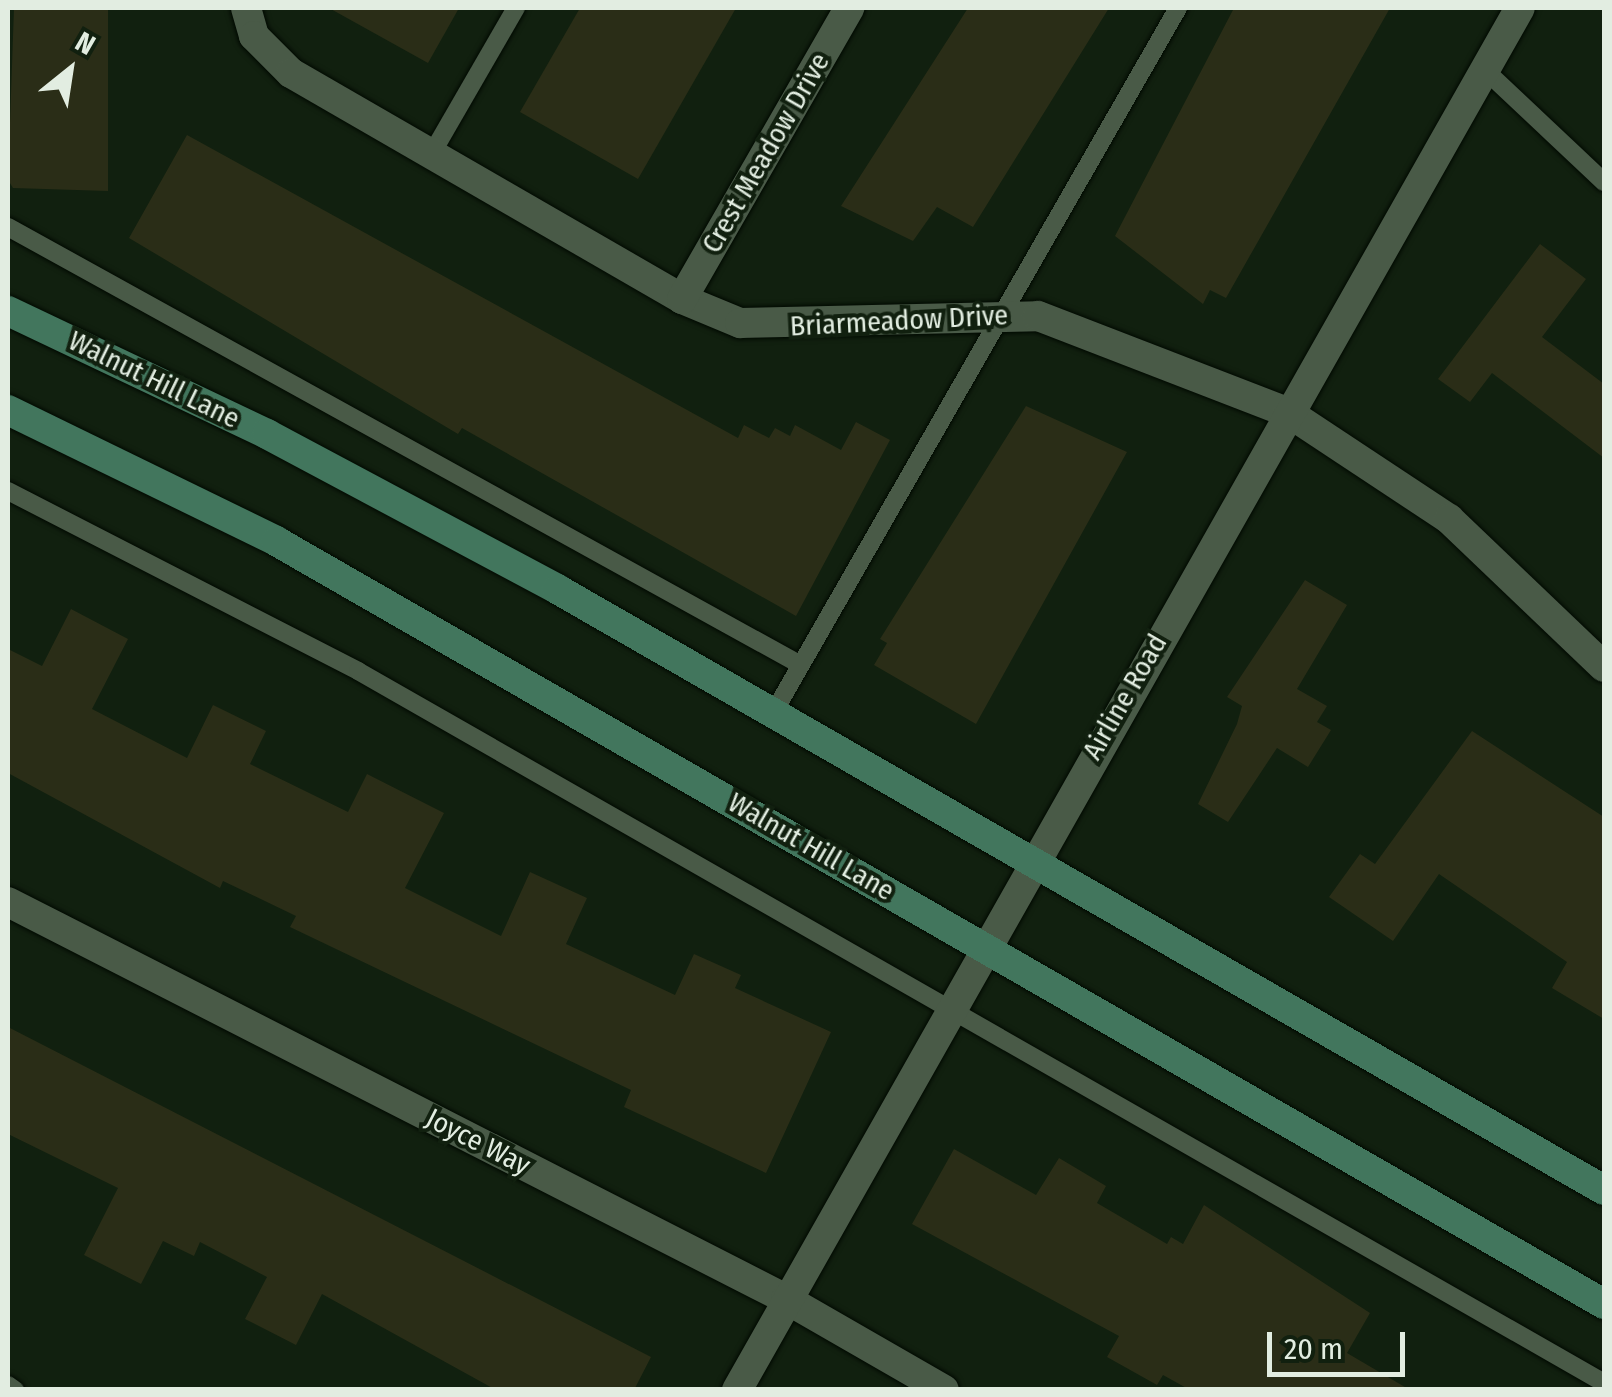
<!DOCTYPE html>
<style>
body{margin:0}
#map{position:relative;width:1612px;height:1397px;overflow:hidden;background:#11200f;font-family:"Fira Sans Condensed",sans-serif}
div>[style]{position:absolute}
.building>*{inset:0;background:#2a2d17}
.roads{filter:drop-shadow(0 0 2px #010900) drop-shadow(0 0 2px #010900)}
.service>*{height:18px;margin:-9px;padding:0 9px;transform-origin:9px;border-radius:9px;background:#495a47}
.minor>*{height:30px;margin:-15px;padding:0 15px;transform-origin:15px;border-radius:15px;background:#495a47}
.secondary>*{height:30px;margin:-15px;padding:0 15px;transform-origin:15px;border-radius:15px;background:#42765d}
span{translate:-50% -50%;white-space:nowrap;text-align:center;line-height:1.15;-webkit-text-stroke:8px #11200f;paint-order:stroke}
.street-label{font-size:28px;color:#e2ede1}
.frame{position:absolute;inset:0;border:10px solid #e2ede1;pointer-events:none}
.north{position:absolute;left:20px;top:20px;width:100px;height:100px;-webkit-text-stroke:8px #11200f;paint-order:stroke;rotate:30deg;font-size:28px;font-weight:700;line-height:40px;text-align:center;color:#e2ede1}
.north::after{content:'';display:block;margin:auto;width:35px;height:45px;background:#e2ede1;clip-path:polygon(50% 0,100% 100%,50% 72%,0 100%)}
.scale{position:absolute;left:1267px;top:1332px;width:138px;height:45px;box-sizing:border-box;border:5px solid #e2ede1;border-top:0;padding-left:12px;font-size:30px;line-height:35px;white-space:nowrap;color:#e2ede1;-webkit-text-stroke:8px #11200f;paint-order:stroke}
</style>
<div id="map">
<div class="building">
<i style="clip-path:polygon(14px 8px,108px 10px,108px 191px,13px 188px,8px 180px)"></i>
<i style="clip-path:polygon(329px 8px,459px 8px,428px 63px)"></i>
<i style="clip-path:polygon(580px 8px,736px 8px,638px 179px,520px 112px)"></i>
<i style="clip-path:polygon(968px 8px,1109px 8px,973px 227px,937px 207px,913px 241px,841px 206px)"></i>
<i style="clip-path:polygon(1234px 8px,1390px 8px,1226px 298px,1210px 290px,1203px 304px,1115px 236px)"></i>
<i style="clip-path:polygon(187px 135px,738px 438px,744px 425px,769px 438px,775px 428px,790px 436px,795px 425px,841px 450px,856px 422px,890px 440px,796px 616px,462px 428px,458px 434px,129px 238px)"></i>
<i style="clip-path:polygon(1540px 244px,1586px 279px,1542px 337px,1604px 384px,1604px 458px,1492px 373px,1470px 402px,1438px 379px)"></i>
<i style="clip-path:polygon(1026px 406px,1127px 452px,976px 724px,874px 665px,887px 643px,880px 639px)"></i>
<i style="clip-path:polygon(1305px 580px,1347px 605px,1297px 689px,1327px 706px,1317px 722px,1331px 730px,1308px 767px,1277px 748px,1228px 822px,1198px 804px,1237px 724px,1242px 706px,1227px 697px)"></i>
<i style="clip-path:polygon(71px 609px,128px 639px,92px 709px,187px 758px,213px 705px,266px 731px,250px 764px,348px 812px,367px 774px,444px 813px,405px 888px,501px 936px,530px 872px,587px 898px,566px 944px,675px 995px,694px 954px,741px 975px,735px 988px,831px 1032px,766px 1173px,624px 1107px,631px 1090px,290px 927px,296px 916px,223px 881px,220px 888px,8px 773px,8px 649px,42px 666px)"></i>
<i style="clip-path:polygon(1472px 731px,1604px 817px,1604px 1019px,1552px 988px,1567px 962px,1439px 874px,1393px 941px,1329px 897px,1360px 854px,1375px 864px)"></i>
<i style="clip-path:polygon(8px 1027px,651px 1357px,634px 1390px,496px 1390px,322px 1294px,296px 1345px,245px 1319px,267px 1277px,200px 1242px,194px 1256px,163px 1241px,141px 1284px,84px 1255px,118px 1188px,8px 1134px)"></i>
<i style="clip-path:polygon(954px 1149px,1036px 1195px,1059px 1158px,1106px 1186px,1097px 1203px,1167px 1244px,1171px 1237px,1183px 1244px,1204px 1205px,1370px 1313px,1347px 1353px,1410px 1390px,1190px 1390px,1163px 1375px,1157px 1385px,1107px 1357px,1119px 1336px,912px 1224px)"></i>
</div>
<div class="roads">
<div class="service">
<i style="left:1484px;top:69px;width:165px;rotate:43.3deg"></i>
<i style="left:431px;top:155px;width:170px;rotate:-60deg"></i>
<i style="left:8px;top:227px;width:904px;rotate:28.92deg"></i>
<i style="left:8px;top:491px;width:394px;rotate:27.2deg"></i>
<i style="left:358px;top:671px;width:1435px;rotate:29.74deg"></i>
<i style="left:771px;top:717px;width:818px;rotate:-60.14deg"></i>
<i style="left:8px;top:1385px;width:9px;rotate:36deg"></i>
</div>
<div class="minor">
<i style="left:246px;top:8px;width:29px;rotate:74deg"></i>
<i style="left:254px;top:36px;width:52px;rotate:45deg"></i>
<i style="left:291px;top:73px;width:452px;rotate:30deg"></i>
<i style="left:682px;top:299px;width:63px;rotate:22.5deg"></i>
<i style="left:740px;top:323px;width:298px;rotate:-1.3deg"></i>
<i style="left:1038px;top:316px;width:269px;rotate:21.1deg"></i>
<i style="left:1289px;top:413px;width:192px;rotate:33.5deg"></i>
<i style="left:1449px;top:519px;width:214px;rotate:43.7deg"></i>
<i style="left:682px;top:299px;width:336px;rotate:-60.1deg"></i>
<i style="left:8px;top:902px;width:873px;rotate:27.03deg"></i>
<i style="left:786px;top:1299px;width:182px;rotate:29.9deg"></i>
<i style="left:737px;top:1390px;width:1588px;rotate:-60.47deg"></i>
</div>
<div class="secondary">
<i style="left:8px;top:311px;width:287px;rotate:25.4deg"></i>
<i style="left:267px;top:434px;width:329px;rotate:28.1deg"></i>
<i style="left:557px;top:589px;width:1207px;rotate:29.86deg"></i>
<i style="left:8px;top:410px;width:298px;rotate:26deg"></i>
<i style="left:276px;top:541px;width:1532px;rotate:29.88deg"></i>
</div>
</div>
<div class="street-label">
<span style="left:766px;top:153px;rotate:-60deg">Crest Meadow Drive</span>
<span style="left:899px;top:321px;rotate:-3deg">Briarmeadow Drive</span>
<span style="left:154px;top:380px;rotate:26deg">Walnut Hill Lane</span>
<span style="left:1125px;top:697px;rotate:-60deg">Airline Road</span>
<span style="left:811px;top:847px;rotate:30deg">Walnut Hill Lane</span>
<span style="left:478px;top:1142px;rotate:27deg">Joyce Way</span>
</div>
<div class="frame"></div>
<div class="north">N</div>
<div class="scale">20 m</div>
</div>
